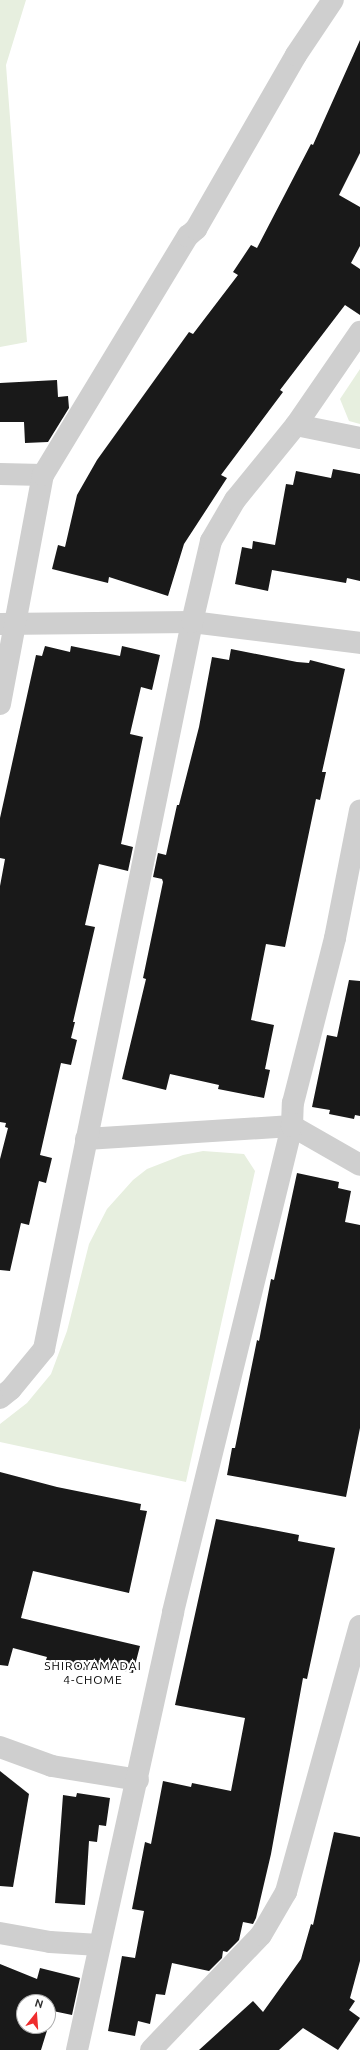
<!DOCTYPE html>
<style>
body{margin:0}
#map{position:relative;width:360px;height:2050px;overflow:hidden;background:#fff;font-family:Ubuntu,sans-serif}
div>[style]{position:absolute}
.green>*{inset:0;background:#e7efdf}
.building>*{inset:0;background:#191919}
.street>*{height:22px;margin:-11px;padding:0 11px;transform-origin:11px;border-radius:11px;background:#cfcfcf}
span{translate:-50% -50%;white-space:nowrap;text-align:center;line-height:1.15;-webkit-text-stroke:4px #fff;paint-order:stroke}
.neighbourhood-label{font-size:12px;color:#000;letter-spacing:1px}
.north{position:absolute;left:16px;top:1994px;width:40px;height:40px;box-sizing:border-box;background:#fff;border:1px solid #adadad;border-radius:50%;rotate:17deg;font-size:11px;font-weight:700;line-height:16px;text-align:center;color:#323232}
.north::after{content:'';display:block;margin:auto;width:14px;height:18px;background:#ef2d2e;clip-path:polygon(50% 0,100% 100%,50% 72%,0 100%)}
</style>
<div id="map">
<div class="green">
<i style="clip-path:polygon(0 0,26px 0,6px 65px,27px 342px,0 347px)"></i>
<i style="clip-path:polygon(360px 369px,360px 424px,349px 421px,340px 399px)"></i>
<i style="clip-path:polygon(203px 1151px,244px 1154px,255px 1171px,186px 1482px,0 1442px,0 1424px,27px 1403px,51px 1374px,67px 1331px,89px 1244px,107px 1209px,133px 1180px,147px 1169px,183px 1155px)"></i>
</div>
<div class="building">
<i style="clip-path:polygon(360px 40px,360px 153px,339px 195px,360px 207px,360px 246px,351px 263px,360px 269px,360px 315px,345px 305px,280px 390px,283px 392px,221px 475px,227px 478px,184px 544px,168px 596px,109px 577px,108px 583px,52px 569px,58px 545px,65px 547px,77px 495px,97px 460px,189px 332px,193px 334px,238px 275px,233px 272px,251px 245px,257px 248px,311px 144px,313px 145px)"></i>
<i style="clip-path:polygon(57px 380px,58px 397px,68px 396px,69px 408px,48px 442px,25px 443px,24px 422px,0 422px,0 383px)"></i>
<i style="clip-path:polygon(333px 469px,360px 474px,360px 581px,347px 578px,346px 583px,272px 570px,268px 591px,235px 584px,242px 547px,252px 549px,253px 541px,275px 545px,286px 484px,293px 485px,296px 471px,331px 478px)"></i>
<i style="clip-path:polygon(45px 646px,70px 652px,71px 646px,120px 656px,122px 646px,160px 655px,152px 690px,141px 687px,130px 734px,143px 737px,121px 844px,133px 847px,128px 871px,99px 864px,85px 925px,95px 927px,73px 1022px,75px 1022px,71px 1038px,77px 1040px,71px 1065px,61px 1063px,40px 1155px,52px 1158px,46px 1183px,39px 1181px,29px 1225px,21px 1223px,10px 1271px,0 1270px,0 1159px,8px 1128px,5px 1127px,6px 1123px,0 1122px,0 886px,5px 859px,0 858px,0 818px,36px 655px,42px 656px)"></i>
<i style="clip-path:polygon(231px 649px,297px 662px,309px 663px,310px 660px,345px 669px,322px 772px,326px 772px,320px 800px,316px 799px,285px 947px,266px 944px,251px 1020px,274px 1025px,265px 1069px,270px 1070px,264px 1098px,218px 1089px,219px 1085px,170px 1074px,166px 1090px,122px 1079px,146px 979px,143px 978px,163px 882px,162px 879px,153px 877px,158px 853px,166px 855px,177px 805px,179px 805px,199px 727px,212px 657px,229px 660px)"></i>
<i style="clip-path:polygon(349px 980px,360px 981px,360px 1116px,355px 1115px,354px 1119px,329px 1114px,330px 1110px,312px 1107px,327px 1035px,337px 1037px)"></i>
<i style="clip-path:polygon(297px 1173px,339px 1182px,338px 1188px,351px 1191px,345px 1222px,360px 1225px,360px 1428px,346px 1497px,227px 1475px,232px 1448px,235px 1448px,257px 1340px,259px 1341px,271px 1279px,274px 1280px)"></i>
<i style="clip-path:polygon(0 1472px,57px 1487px,141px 1504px,140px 1510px,147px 1511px,129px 1593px,33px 1571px,21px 1618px,140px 1646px,133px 1673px,90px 1663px,88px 1671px,46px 1660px,47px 1657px,13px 1648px,8px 1666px,0 1665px)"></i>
<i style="clip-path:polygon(216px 1519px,299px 1535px,298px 1541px,335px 1548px,307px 1679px,303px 1678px,271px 1854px,256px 1918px,253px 1924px,243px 1922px,239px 1940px,227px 1952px,223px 1951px,222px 1958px,209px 1971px,172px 1963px,165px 1995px,156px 1994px,150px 2024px,138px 2021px,135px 2036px,108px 2031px,122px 1956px,135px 1958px,144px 1911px,132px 1909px,145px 1842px,151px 1844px,163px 1781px,191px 1787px,192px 1783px,231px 1791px,245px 1718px,175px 1705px)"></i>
<i style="clip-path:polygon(0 1771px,29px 1794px,13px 1887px,0 1886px)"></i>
<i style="clip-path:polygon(77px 1793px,110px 1798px,106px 1826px,99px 1825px,97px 1842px,89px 1841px,85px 1905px,55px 1903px,63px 1795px,76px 1797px)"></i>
<i style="clip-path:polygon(334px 1832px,360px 1837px,360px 1961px,350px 1998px,355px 2001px,349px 2010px,360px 2018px,338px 2050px,303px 2028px,279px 2050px,199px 2050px,253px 2001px,263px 2012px,301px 1959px,311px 1924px,313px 1925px)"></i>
<i style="clip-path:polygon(evenodd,0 1964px,37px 1979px,40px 1968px,80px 1978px,72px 2015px,53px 2011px,41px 2050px,0 2050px,0 1964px,24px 2002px,48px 2002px,48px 2026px,24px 2026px,24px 2002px)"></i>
</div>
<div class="street">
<i style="left:296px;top:425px;width:65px;rotate:11.5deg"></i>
<i style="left:0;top:474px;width:43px;rotate:1.3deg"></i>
<i style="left:0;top:624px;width:192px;rotate:-0.6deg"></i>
<i style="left:192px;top:622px;width:169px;rotate:7.1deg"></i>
<i style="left:0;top:704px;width:233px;rotate:-79.4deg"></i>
<i style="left:43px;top:475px;width:280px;rotate:-58.8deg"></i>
<i style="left:188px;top:236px;width:11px;rotate:-41deg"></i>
<i style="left:196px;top:229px;width:201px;rotate:-60.1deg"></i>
<i style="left:296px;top:55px;width:66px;rotate:-56.1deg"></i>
<i style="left:86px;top:1139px;width:206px;rotate:-3.6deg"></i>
<i style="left:292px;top:1126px;width:78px;rotate:29.8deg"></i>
<i style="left:0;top:1398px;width:14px;rotate:-39deg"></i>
<i style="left:11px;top:1389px;width:52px;rotate:-50.5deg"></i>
<i style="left:44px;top:1349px;width:742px;rotate:-78.49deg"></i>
<i style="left:192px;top:622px;width:83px;rotate:-76.8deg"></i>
<i style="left:211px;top:541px;width:48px;rotate:-59.7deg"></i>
<i style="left:235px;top:500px;width:97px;rotate:-50.9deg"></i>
<i style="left:296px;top:425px;width:113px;rotate:-55.5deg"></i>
<i style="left:0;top:1747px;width:55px;rotate:20.1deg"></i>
<i style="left:52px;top:1766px;width:87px;rotate:9.2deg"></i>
<i style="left:0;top:1933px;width:51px;rotate:10.2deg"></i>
<i style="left:50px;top:1942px;width:49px;rotate:3.5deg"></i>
<i style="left:77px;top:2050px;width:448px;rotate:-77.6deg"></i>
<i style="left:173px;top:1612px;width:500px;rotate:-76.24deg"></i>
<i style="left:292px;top:1126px;width:23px;rotate:-88deg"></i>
<i style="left:293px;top:1103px;width:170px;rotate:-75.7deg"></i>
<i style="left:335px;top:938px;width:130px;rotate:-78.9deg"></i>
<i style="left:151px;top:2050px;width:159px;rotate:-46.3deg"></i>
<i style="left:261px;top:1935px;width:50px;rotate:-59.8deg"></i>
<i style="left:286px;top:1892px;width:276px;rotate:-74.5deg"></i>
</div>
<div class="neighbourhood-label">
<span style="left:93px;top:1673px">SHIROYAMADAI<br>4-CHOME</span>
</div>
<div class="north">N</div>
</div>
